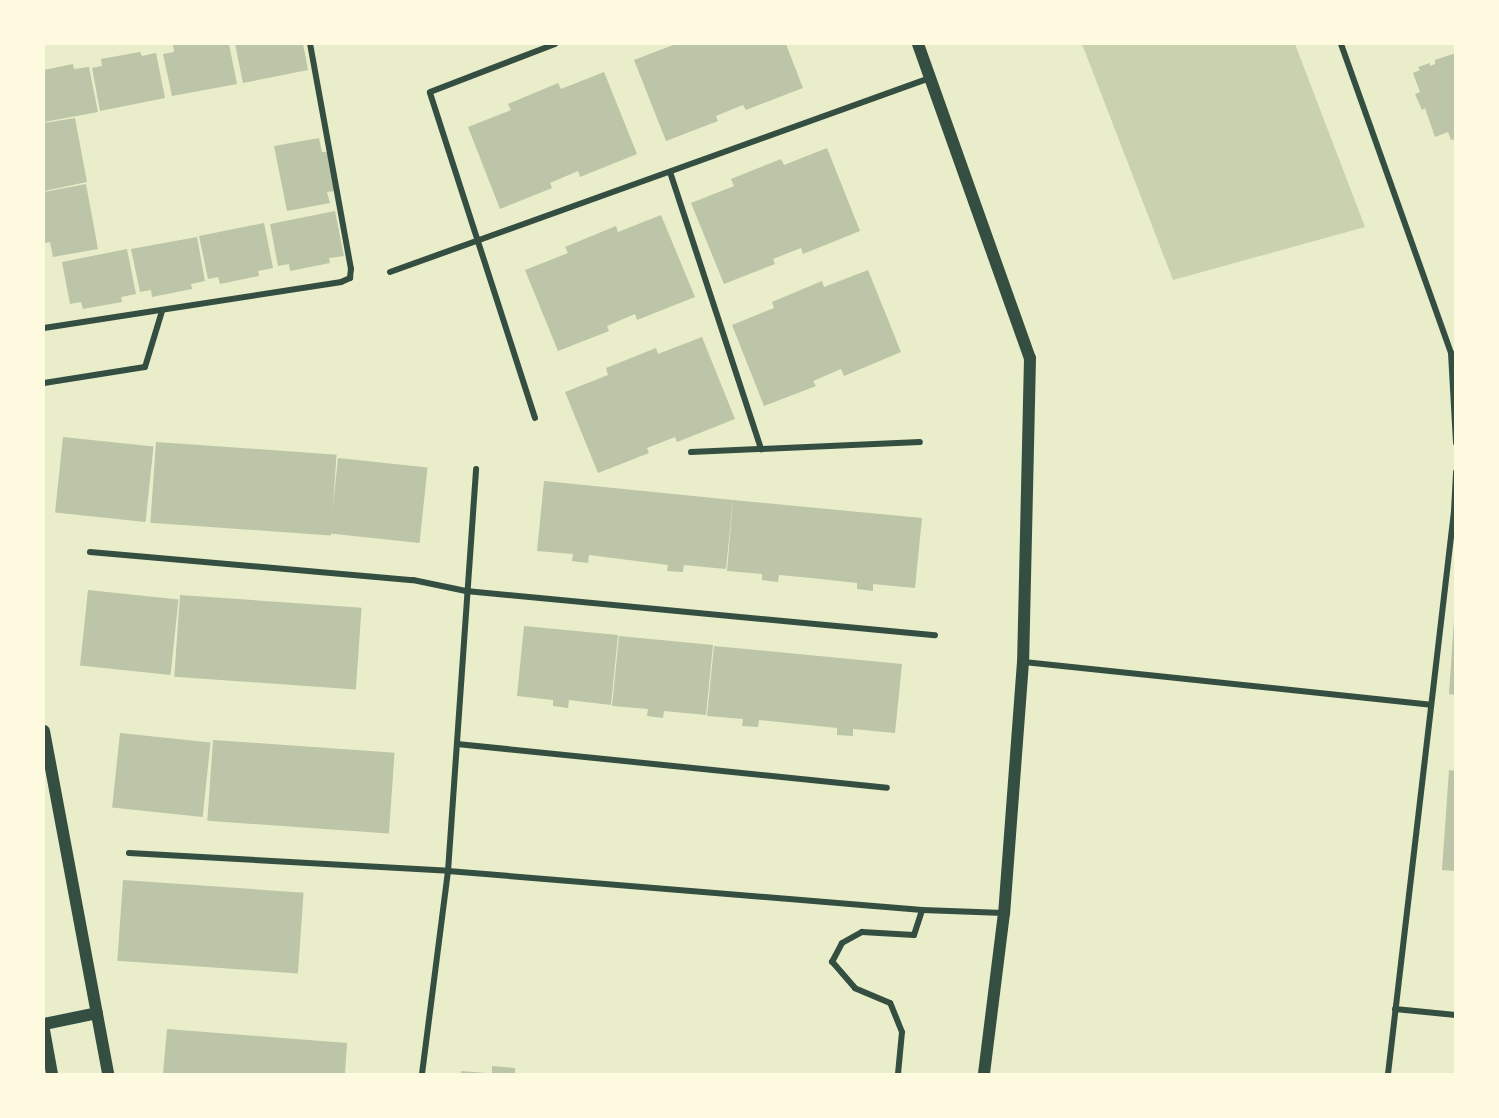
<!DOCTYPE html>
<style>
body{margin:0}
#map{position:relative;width:1499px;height:1118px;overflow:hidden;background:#e9edc9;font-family:Cabin,sans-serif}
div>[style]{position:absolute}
.green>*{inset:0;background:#cad2ad}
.building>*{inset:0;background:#bcc5a7;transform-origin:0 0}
.minor>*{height:6px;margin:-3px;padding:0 3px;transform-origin:3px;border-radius:3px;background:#344e41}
.secondary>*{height:12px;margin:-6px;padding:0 6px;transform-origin:6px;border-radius:6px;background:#344e41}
span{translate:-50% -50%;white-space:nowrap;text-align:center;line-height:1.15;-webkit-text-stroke:6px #fefae0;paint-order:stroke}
.frame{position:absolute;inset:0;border:45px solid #fefae0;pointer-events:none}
</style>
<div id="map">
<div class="green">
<i style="clip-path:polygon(1082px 44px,1295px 44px,1365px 227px,1173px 280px)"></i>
</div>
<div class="building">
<i style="clip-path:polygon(179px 44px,229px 44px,237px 84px,172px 96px,163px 54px,174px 52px,173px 45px)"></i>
<i style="clip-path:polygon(235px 44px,303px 44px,308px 70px,243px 83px)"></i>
<i style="clip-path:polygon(676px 44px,786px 44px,803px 88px,746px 110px,743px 105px,716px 116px,718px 121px,666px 141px,634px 60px)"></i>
<i style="clip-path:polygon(140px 52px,142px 56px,156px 53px,165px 98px,100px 111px,92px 68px,102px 66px,101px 59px)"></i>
<i style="clip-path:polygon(1456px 53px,1456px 139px,1451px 140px,1448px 132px,1435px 137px,1425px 108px,1422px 110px,1415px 94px,1420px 92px,1413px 73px,1420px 70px,1418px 67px,1430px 63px,1430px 66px,1435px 64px,1435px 60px)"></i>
<i style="clip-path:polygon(73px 64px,74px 69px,89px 67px,98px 112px,44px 122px,44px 70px)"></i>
<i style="clip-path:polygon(604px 72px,637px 154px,580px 177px,578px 171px,550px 183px,552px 188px,500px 209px,468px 127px,511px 110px,508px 104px,558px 83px,561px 89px)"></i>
<i style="clip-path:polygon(75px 118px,87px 182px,44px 191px,44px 123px)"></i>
<i style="clip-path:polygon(319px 138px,322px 152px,327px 152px,335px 191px,327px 192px,330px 203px,287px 211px,274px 146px)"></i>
<i style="clip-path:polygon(827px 148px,860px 231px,803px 254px,801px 248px,773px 259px,775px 264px,724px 284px,691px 203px,734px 186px,731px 179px,781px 159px,784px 165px)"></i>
<i style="clip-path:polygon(86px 184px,98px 249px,53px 257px,50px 242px,45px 243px,44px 234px,44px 192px)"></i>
<i style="clip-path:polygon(335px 211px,344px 256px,329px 258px,330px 263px,290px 271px,289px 264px,278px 266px,270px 224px)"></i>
<i style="clip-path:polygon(661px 215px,695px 297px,637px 320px,635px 314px,607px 326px,609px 331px,558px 351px,525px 270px,568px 253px,565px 247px,616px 226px,618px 232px)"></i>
<i style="clip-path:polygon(264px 223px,273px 268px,258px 271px,259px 276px,220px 284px,218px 277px,208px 279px,199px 236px)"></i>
<i style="clip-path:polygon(197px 237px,205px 281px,191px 284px,192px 289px,152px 297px,151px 290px,140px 292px,131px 249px)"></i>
<i style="clip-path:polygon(127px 249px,136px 294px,121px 297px,122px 302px,83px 309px,81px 302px,70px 304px,62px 262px)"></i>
<i style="clip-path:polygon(868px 270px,901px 352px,844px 376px,841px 369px,813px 381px,816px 386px,764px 406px,732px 325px,774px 308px,772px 302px,822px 281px,824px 287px)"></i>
<i style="clip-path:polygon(702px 337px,735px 419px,677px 442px,675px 437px,647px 448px,649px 453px,598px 473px,565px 392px,608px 375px,606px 368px,656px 348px,658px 354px)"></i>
<i style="left:63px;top:437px;width:91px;height:76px;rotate:6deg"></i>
<i style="left:156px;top:442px;width:181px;height:81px;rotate:4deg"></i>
<i style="left:338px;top:458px;width:90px;height:76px;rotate:6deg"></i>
<i style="clip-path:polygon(544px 481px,733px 500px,726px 569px,684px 565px,683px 572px,667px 571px,668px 565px,589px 555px,588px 563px,572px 561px,573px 554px,537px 551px)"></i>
<i style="clip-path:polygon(733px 500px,922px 518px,915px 588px,873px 584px,873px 591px,857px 589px,857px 583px,821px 579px,821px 572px,821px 579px,779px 575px,778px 582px,762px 580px,762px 574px,727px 571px)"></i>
<i style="left:88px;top:590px;width:91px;height:76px;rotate:6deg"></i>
<i style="left:180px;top:595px;width:182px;height:82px;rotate:4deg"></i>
<i style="clip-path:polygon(1454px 619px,1456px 619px,1456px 695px,1449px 694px)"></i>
<i style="clip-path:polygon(524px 626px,618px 635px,611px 705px,569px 700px,568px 708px,553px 706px,553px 700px,517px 696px)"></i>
<i style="clip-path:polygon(619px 636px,713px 645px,706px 715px,664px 711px,663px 718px,647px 716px,648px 709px,612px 706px)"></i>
<i style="clip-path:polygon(714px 646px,902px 664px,895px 733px,853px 729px,853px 736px,837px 735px,837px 728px,759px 720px,758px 727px,742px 726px,743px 719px,707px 716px)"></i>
<i style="left:120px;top:733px;width:91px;height:75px;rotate:6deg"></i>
<i style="left:213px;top:740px;width:182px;height:81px;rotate:4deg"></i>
<i style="clip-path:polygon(1449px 770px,1456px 771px,1456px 871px,1442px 870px)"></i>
<i style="left:123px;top:880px;width:181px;height:81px;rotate:4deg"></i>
<i style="clip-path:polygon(167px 1029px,347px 1043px,345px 1074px,163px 1074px)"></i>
<i style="clip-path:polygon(492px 1066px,515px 1068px,515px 1074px,492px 1074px)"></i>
<i style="clip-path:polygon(461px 1071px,487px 1073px,487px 1074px,461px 1074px)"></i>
</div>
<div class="minor">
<i style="left:1341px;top:44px;width:328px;rotate:70.4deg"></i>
<i style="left:1451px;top:353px;width:90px;rotate:86.8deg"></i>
<i style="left:670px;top:172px;width:292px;rotate:71.8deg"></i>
<i style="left:390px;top:272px;width:574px;rotate:-19.76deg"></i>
<i style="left:44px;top:328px;width:301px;rotate:-8.8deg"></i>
<i style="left:341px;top:282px;width:10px;rotate:-24deg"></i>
<i style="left:350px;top:278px;width:9px;rotate:-84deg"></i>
<i style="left:351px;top:269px;width:229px;rotate:-100.3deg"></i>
<i style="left:44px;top:383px;width:102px;rotate:-9deg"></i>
<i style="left:145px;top:367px;width:59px;rotate:-73.1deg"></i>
<i style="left:535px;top:418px;width:342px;rotate:-107.9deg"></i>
<i style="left:430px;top:92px;width:134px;rotate:-21deg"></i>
<i style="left:691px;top:452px;width:229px;rotate:-2.5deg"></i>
<i style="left:90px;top:552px;width:324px;rotate:5deg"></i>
<i style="left:413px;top:580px;width:54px;rotate:11.7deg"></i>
<i style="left:466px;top:591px;width:471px;rotate:5.4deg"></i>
<i style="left:1024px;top:662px;width:409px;rotate:6deg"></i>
<i style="left:457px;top:744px;width:432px;rotate:5.8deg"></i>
<i style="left:129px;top:853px;width:320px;rotate:3.2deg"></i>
<i style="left:448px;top:871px;width:476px;rotate:4.7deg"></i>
<i style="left:922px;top:910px;width:82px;rotate:2.1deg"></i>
<i style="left:1395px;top:1009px;width:61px;rotate:5.6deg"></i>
<i style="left:422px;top:1074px;width:205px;rotate:-82.7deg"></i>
<i style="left:448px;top:871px;width:403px;rotate:-86deg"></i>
<i style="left:898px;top:1074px;width:42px;rotate:-84.6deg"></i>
<i style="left:902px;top:1032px;width:31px;rotate:-112deg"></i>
<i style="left:890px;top:1003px;width:38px;rotate:-157deg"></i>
<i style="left:855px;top:988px;width:35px;rotate:-131deg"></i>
<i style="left:832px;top:962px;width:21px;rotate:-62deg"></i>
<i style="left:842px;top:943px;width:23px;rotate:-29deg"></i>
<i style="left:862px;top:932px;width:52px;rotate:3.3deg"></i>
<i style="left:914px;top:935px;width:26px;rotate:-72deg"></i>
<i style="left:1388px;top:1074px;width:567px;rotate:-83.31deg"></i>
<i style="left:1454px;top:511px;width:39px;rotate:-87deg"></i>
</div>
<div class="secondary">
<i style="left:918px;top:44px;width:333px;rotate:70.4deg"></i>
<i style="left:1030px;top:358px;width:304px;rotate:91.3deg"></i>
<i style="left:1023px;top:662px;width:252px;rotate:94.3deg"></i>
<i style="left:1004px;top:913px;width:162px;rotate:97.1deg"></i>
<i style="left:44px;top:731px;width:349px;rotate:79.4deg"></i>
<i style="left:44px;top:1024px;width:54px;rotate:-11.7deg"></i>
<i style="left:44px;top:1030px;width:45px;rotate:79.7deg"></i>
</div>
<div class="frame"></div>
</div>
